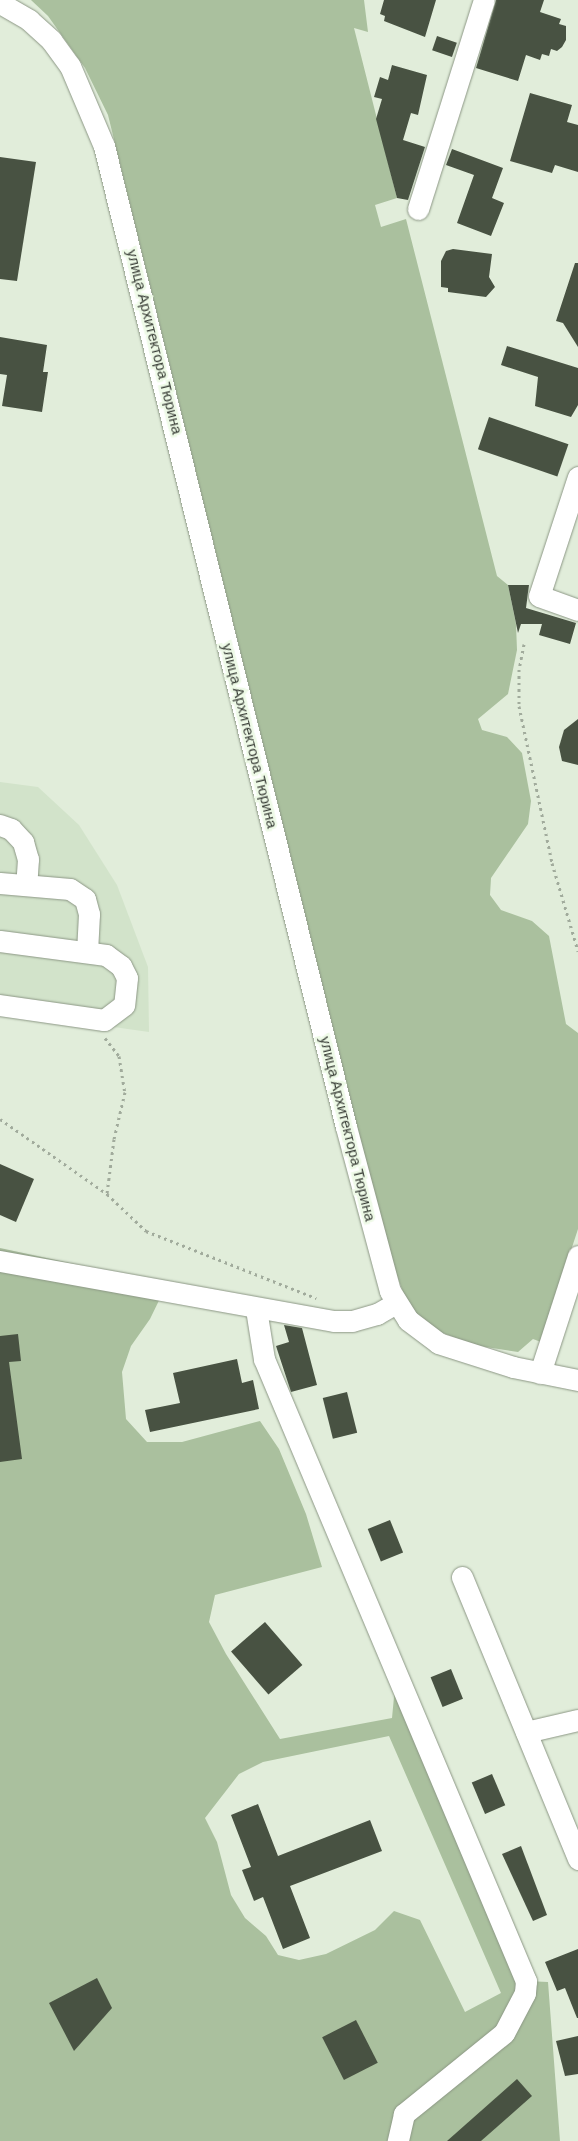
<!DOCTYPE html>
<meta charset="utf-8">
<style>
body{margin:0}
#map{position:relative;width:578px;height:2141px;overflow:hidden;background:#e1edda;font-family:"DM Sans",sans-serif}
div>[style]{position:absolute}
.built>*{inset:0;background:#d2e3ca}
.green>*{inset:0;background:#aac09e}
.building>*{inset:0;background:#485242;transform-origin:0 0}
.path>*{height:3px;margin-top:-1.5px;transform-origin:0;background:repeating-linear-gradient(90deg,#a1ab9c 0 2.5px,transparent 0 6.5px)}
.roads{filter:drop-shadow(0 0 1px #8c9785) drop-shadow(0 0 1px #8c9785)}
.minor>*{height:21px;margin:-10.5px;padding:0 10.5px;transform-origin:10.5px;border-radius:10.5px;background:#fff}
span{translate:-50% -50%;white-space:nowrap;text-align:center;line-height:1.15;-webkit-text-stroke:5px #eefae7;paint-order:stroke}
.street-label{font-size:15px;color:#393e37}
</style>
<div id="map">
<div class="built">
<i style="clip-path:polygon(0 782px,38px 787px,79px 825px,117px 885px,148px 967px,149px 1032px,0 1011px)"></i>
</div>
<div class="green">
<i style="clip-path:polygon(31px 0,364px 0,368px 32px,354px 28px,397px 198px,375px 205px,381px 227px,406px 219px,497px 576px,508px 585px,516px 624px,517px 650px,508px 694px,478px 719px,482px 730px,507px 737px,522px 753px,531px 801px,528px 824px,491px 878px,490px 895px,501px 910px,532px 921px,549px 936px,566px 1024px,578px 1033px,578px 1229px,541px 1342px,533px 1339px,518px 1352px,473px 1345px,433px 1329px,415px 1314px,403px 1292px,388px 1251px,108px 115px,85px 68px,48px 16px)"></i>
<i style="clip-path:polygon(evenodd,0 1248px,167px 1284px,150px 1319px,131px 1346px,122px 1372px,126px 1419px,147px 1442px,182px 1442px,260px 1421px,279px 1449px,306px 1514px,322px 1567px,215px 1595px,209px 1622px,226px 1654px,280px 1739px,392px 1718px,396px 1676px,526px 1981px,548px 1982px,560px 2141px,0 2141px,0 1248px,389px 1736px,501px 1993px,465px 2012px,420px 1920px,394px 1911px,375px 1930px,326px 1954px,299px 1960px,278px 1955px,266px 1936px,245px 1918px,231px 1895px,217px 1842px,205px 1818px,239px 1774px,263px 1762px,389px 1736px)"></i>
</div>
<div class="building">
<i style="clip-path:polygon(384px 0,436px 0,425px 37px,384px 21px,385px 16px,380px 14px)"></i>
<i style="clip-path:polygon(496px 0,544px 0,540px 12px,561px 19px,559px 24px,566px 26px,566px 40px,562px 47px,557px 51px,551px 49px,549px 56px,542px 54px,540px 60px,526px 55px,518px 81px,476px 68px)"></i>
<i style="left:437px;top:36px;width:21px;height:15px;rotate:19deg"></i>
<i style="clip-path:polygon(392px 65px,427px 75px,418px 115px,411px 113px,403px 140px,425px 147px,408px 200px,397px 198px,376px 119px,382px 99px,374px 97px,380px 77px,388px 80px)"></i>
<i style="clip-path:polygon(530px 93px,572px 105px,567px 122px,578px 125px,578px 172px,555px 165px,552px 173px,510px 161px)"></i>
<i style="clip-path:polygon(452px 149px,503px 168px,492px 198px,504px 203px,491px 236px,457px 223px,474px 175px,446px 165px)"></i>
<i style="clip-path:polygon(0 157px,36px 162px,17px 281px,0 279px)"></i>
<i style="clip-path:polygon(453px 249px,492px 254px,489px 277px,495px 287px,486px 297px,448px 292px,448px 288px,441px 287px,441px 261px,446px 251px)"></i>
<i style="clip-path:polygon(575px 263px,578px 263px,578px 347px,563px 323px,556px 321px)"></i>
<i style="clip-path:polygon(0 337px,47px 345px,43px 372px,48px 372px,42px 412px,2px 406px,7px 375px,0 374px)"></i>
<i style="clip-path:polygon(507px 346px,578px 368px,578px 405px,571px 417px,535px 406px,538px 377px,501px 365px)"></i>
<i style="left:489px;top:417px;width:84px;height:34px;rotate:19deg"></i>
<i style="clip-path:polygon(508px 585px,529px 585px,526px 608px,576px 623px,570px 644px,539px 635px,542px 624px,521px 624px,518px 633px)"></i>
<i style="clip-path:polygon(578px 719px,578px 765px,562px 761px,559px 747px,564px 730px)"></i>
<i style="clip-path:polygon(0 1164px,34px 1179px,16px 1222px,0 1215px)"></i>
<i style="clip-path:polygon(284px 1325px,302px 1328px,317px 1385px,291px 1392px,276px 1346px,289px 1342px)"></i>
<i style="clip-path:polygon(18px 1334px,21px 1361px,9px 1362px,22px 1459px,0 1462px,0 1336px)"></i>
<i style="clip-path:polygon(237px 1359px,242px 1383px,253px 1380px,259px 1409px,150px 1432px,145px 1410px,180px 1403px,173px 1373px)"></i>
<i style="left:347px;top:1392px;width:42px;height:25px;rotate:76deg"></i>
<i style="left:390px;top:1520px;width:35px;height:24px;rotate:68deg"></i>
<i style="left:265px;top:1622px;width:57px;height:45px;rotate:49deg"></i>
<i style="left:451px;top:1669px;width:32px;height:22px;rotate:68deg"></i>
<i style="left:492px;top:1774px;width:34px;height:22px;rotate:67deg"></i>
<i style="clip-path:polygon(258px 1804px,278px 1856px,370px 1820px,382px 1851px,290px 1886px,310px 1938px,283px 1949px,263px 1897px,254px 1901px,242px 1870px,251px 1867px,231px 1815px)"></i>
<i style="clip-path:polygon(521px 1846px,547px 1915px,533px 1921px,502px 1854px)"></i>
<i style="clip-path:polygon(578px 1949px,578px 2018px,577px 2018px,565px 1988px,557px 1991px,545px 1962px)"></i>
<i style="clip-path:polygon(97px 1978px,112px 2008px,74px 2051px,49px 2003px)"></i>
<i style="left:356px;top:2020px;width:48px;height:38px;rotate:63deg"></i>
<i style="clip-path:polygon(578px 2036px,578px 2074px,565px 2076px,556px 2041px)"></i>
<i style="clip-path:polygon(517px 2079px,532px 2096px,481px 2141px,447px 2141px)"></i>
</div>
<div class="path">
<i style="left:524px;top:644px;width:25px;rotate:101deg"></i>
<i style="left:519px;top:669px;width:37px;rotate:90deg"></i>
<i style="left:519px;top:706px;width:160px;rotate:78.1deg"></i>
<i style="left:552px;top:863px;width:92px;rotate:73.5deg"></i>
<i style="left:105px;top:1038px;width:23px;rotate:52deg"></i>
<i style="left:119px;top:1056px;width:36px;rotate:81deg"></i>
<i style="left:125px;top:1092px;width:48px;rotate:103.2deg"></i>
<i style="left:114px;top:1139px;width:55px;rotate:97.3deg"></i>
<i style="left:107px;top:1194px;width:54px;rotate:43.5deg"></i>
<i style="left:146px;top:1231px;width:183px;rotate:21.5deg"></i>
<i style="left:0;top:1119px;width:131px;rotate:35deg"></i>
</div>
<div class="roads">
<div class="minor">
<i style="left:0;top:3px;width:34px;rotate:30deg"></i>
<i style="left:29px;top:20px;width:30px;rotate:42deg"></i>
<i style="left:51px;top:40px;width:32px;rotate:54deg"></i>
<i style="left:70px;top:66px;width:87px;rotate:67deg"></i>
<i style="left:104px;top:146px;width:1010px;rotate:76.14deg"></i>
<i style="left:346px;top:1127px;width:170px;rotate:75deg"></i>
<i style="left:390px;top:1291px;width:34px;rotate:58deg"></i>
<i style="left:408px;top:1320px;width:38px;rotate:37deg"></i>
<i style="left:438px;top:1343px;width:79px;rotate:17.7deg"></i>
<i style="left:513px;top:1367px;width:66px;rotate:11.3deg"></i>
<i style="left:418px;top:209px;width:219px;rotate:-72.5deg"></i>
<i style="left:578px;top:477px;width:125px;rotate:108.1deg"></i>
<i style="left:539px;top:596px;width:41px;rotate:19.7deg"></i>
<i style="left:0;top:825px;width:12px;rotate:20deg"></i>
<i style="left:11px;top:829px;width:18px;rotate:47deg"></i>
<i style="left:23px;top:842px;width:18px;rotate:74deg"></i>
<i style="left:28px;top:859px;width:26px;rotate:94deg"></i>
<i style="left:0;top:883px;width:70px;rotate:4.9deg"></i>
<i style="left:70px;top:889px;width:18px;rotate:34deg"></i>
<i style="left:85px;top:899px;width:16px;rotate:75deg"></i>
<i style="left:89px;top:914px;width:38px;rotate:93deg"></i>
<i style="left:0;top:941px;width:107px;rotate:7.5deg"></i>
<i style="left:106px;top:955px;width:19px;rotate:36deg"></i>
<i style="left:121px;top:966px;width:13px;rotate:63deg"></i>
<i style="left:127px;top:978px;width:27px;rotate:96deg"></i>
<i style="left:124px;top:1005px;width:25px;rotate:143deg"></i>
<i style="left:104px;top:1020px;width:105px;rotate:-171.8deg"></i>
<i style="left:0;top:1261px;width:339px;rotate:10.2deg"></i>
<i style="left:334px;top:1321px;width:18px"></i>
<i style="left:352px;top:1321px;width:26px;rotate:-16deg"></i>
<i style="left:377px;top:1314px;width:22px;rotate:-30deg"></i>
<i style="left:256px;top:1309px;width:51px;rotate:80.9deg"></i>
<i style="left:264px;top:1359px;width:675px;rotate:67.16deg"></i>
<i style="left:526px;top:1981px;width:12px;rotate:95deg"></i>
<i style="left:525px;top:1993px;width:45px;rotate:117.7deg"></i>
<i style="left:504px;top:2033px;width:129px;rotate:141deg"></i>
<i style="left:404px;top:2114px;width:28px;rotate:103deg"></i>
<i style="left:540px;top:1373px;width:123px;rotate:-72deg"></i>
<i style="left:462px;top:1577px;width:305px;rotate:67.6deg"></i>
<i style="left:526px;top:1732px;width:53px;rotate:-13deg"></i>
</div>
</div>
<div class="street-label">
<span style="left:154px;top:342px;rotate:76deg">улица Архитектора Тюрина</span>
<span style="left:249px;top:736px;rotate:76deg">улица Архитектора Тюрина</span>
<span style="left:347px;top:1129px;rotate:76deg">улица Архитектора Тюрина</span>
</div>
</div>
